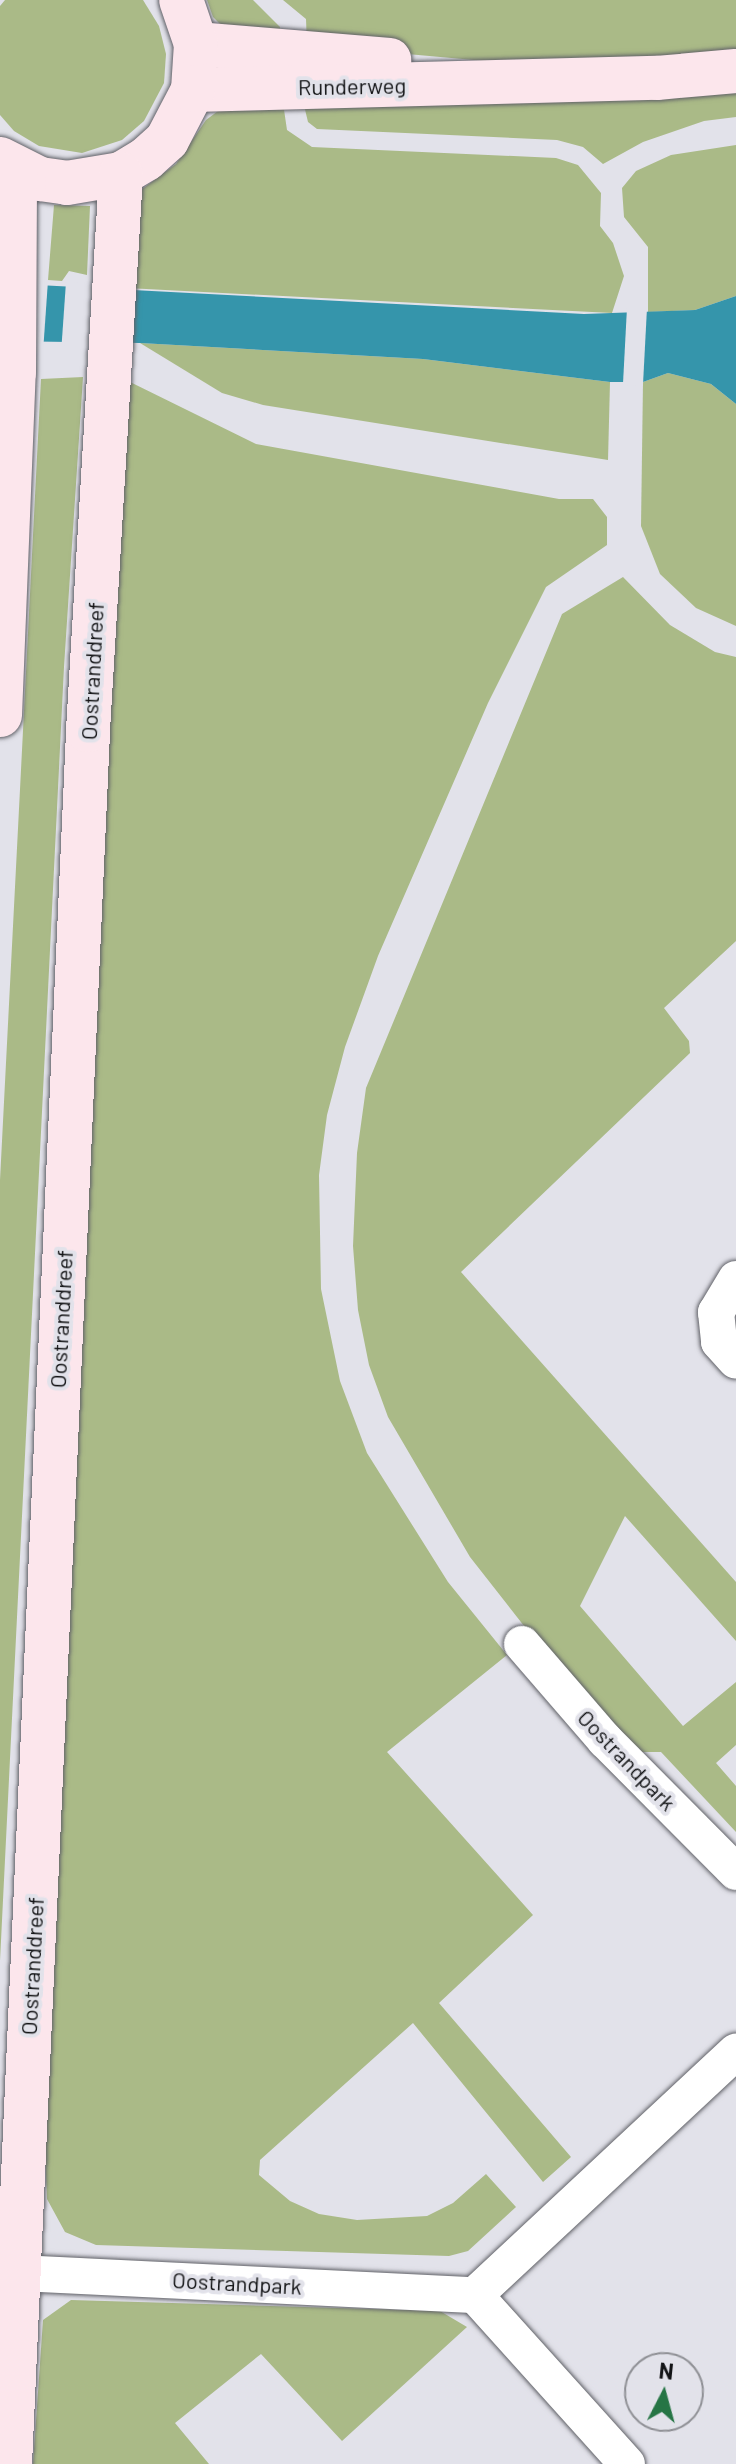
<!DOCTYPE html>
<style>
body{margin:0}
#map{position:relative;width:736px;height:2464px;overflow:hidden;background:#e2e2ea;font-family:Barlow,sans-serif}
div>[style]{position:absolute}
.green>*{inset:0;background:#aaba87}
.water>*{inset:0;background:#3595ab}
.pier>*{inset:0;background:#e2e2ea;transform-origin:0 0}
.roads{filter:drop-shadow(0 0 2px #606167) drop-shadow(0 0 2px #606167)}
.street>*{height:36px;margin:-18px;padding:0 18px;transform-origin:18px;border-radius:18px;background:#fff}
.secondary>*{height:44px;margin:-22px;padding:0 22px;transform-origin:22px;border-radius:22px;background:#fce6ec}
span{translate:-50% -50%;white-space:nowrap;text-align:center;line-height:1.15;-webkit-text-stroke:8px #e2e2ea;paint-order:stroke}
.street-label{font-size:22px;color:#131416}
.north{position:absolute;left:624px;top:2352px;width:80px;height:80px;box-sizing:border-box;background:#e2e2ea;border:2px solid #8f9095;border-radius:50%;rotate:6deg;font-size:22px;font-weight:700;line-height:32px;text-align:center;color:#131416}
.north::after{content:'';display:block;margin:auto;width:28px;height:36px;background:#267545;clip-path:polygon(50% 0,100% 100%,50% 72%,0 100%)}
</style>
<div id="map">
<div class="green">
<i style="clip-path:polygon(5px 0,143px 0,159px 26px,166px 54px,164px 83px,144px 121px,122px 140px,82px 153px,39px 146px,14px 131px,0 115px,0 6px)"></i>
<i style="clip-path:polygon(207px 0,253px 0,280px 27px,281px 42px,230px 34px,213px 17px)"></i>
<i style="clip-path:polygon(283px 0,736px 0,736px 58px,496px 62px,307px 45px,306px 19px)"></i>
<i style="clip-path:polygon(736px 89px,736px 117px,704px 121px,643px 142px,603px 164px,583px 147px,557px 140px,317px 129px,308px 122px,302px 97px)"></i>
<i style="clip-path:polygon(282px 96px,287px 130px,312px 147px,556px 158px,578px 165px,601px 193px,600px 226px,613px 243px,624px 276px,612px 313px,127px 288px,141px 190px,176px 164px,206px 120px,226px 105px)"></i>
<i style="clip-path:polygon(736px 145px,736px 296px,695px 310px,648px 312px,648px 247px,624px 217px,622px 188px,636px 171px,671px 155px)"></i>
<i style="clip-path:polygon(54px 205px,90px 206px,87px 275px,69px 271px,62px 281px,48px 280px)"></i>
<i style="clip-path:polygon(140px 343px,423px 359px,610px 382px,608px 460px,263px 405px,222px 393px)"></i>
<i style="clip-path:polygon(668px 373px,711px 384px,736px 404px,736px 626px,696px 608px,660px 574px,641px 526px,643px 382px)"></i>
<i style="clip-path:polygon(83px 377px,64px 667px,0 1961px,0 1180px,41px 379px)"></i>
<i style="clip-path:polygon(124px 379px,256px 444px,559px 499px,593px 499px,607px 517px,607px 545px,546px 587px,488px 703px,378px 956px,345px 1047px,327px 1115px,319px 1175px,321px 1289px,340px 1381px,367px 1453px,448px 1582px,507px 1655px,387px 1752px,533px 1915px,439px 2003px,571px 2157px,543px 2182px,413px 2023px,260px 2160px,259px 2175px,290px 2201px,319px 2214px,357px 2220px,427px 2216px,453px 2203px,486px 2174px,516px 2207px,468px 2251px,449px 2256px,96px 2245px,65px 2232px,47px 2199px,44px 2126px)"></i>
<i style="clip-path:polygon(623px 577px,670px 625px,715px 652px,736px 657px,736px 941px,664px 1008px,689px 1041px,690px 1053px,461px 1272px,736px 1582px,736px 1641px,625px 1516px,580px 1606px,683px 1726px,736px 1682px,736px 1745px,716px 1763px,736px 1786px,736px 1832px,661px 1752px,639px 1752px,535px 1640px,470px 1557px,388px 1417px,369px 1365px,358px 1310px,353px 1246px,357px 1153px,366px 1088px,562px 614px)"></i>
<i style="clip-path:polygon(71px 2300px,440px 2311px,467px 2327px,342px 2441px,261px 2354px,175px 2423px,209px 2464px,33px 2464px,43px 2320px)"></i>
</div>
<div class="water">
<i style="clip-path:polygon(0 283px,584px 314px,695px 310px,736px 296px,736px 404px,711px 384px,668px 373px,643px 382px,610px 382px,423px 359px,140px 343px,0 341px)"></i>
</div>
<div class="pier">
<i style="left:0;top:279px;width:48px;height:66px;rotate:4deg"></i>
<i style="left:66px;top:282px;width:65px;height:64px;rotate:4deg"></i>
<i style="left:647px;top:308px;width:78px;height:20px;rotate:93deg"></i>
</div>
<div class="roads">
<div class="street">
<i style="left:736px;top:1279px;width:39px;rotate:121deg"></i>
<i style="left:716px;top:1312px;width:30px;rotate:84deg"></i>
<i style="left:719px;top:1342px;width:25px;rotate:48deg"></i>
<i style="left:522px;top:1644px;width:127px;rotate:49.2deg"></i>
<i style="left:605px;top:1740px;width:186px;rotate:45.2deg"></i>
<i style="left:0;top:2272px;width:476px;rotate:2.8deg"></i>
<i style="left:627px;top:2464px;width:227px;rotate:-132deg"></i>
<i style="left:475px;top:2295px;width:357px;rotate:-43deg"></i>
</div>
<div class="secondary">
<i style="left:196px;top:44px;width:194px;rotate:4.7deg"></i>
<i style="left:193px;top:90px;width:464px;rotate:-1.5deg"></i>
<i style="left:657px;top:78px;width:79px;rotate:-5.1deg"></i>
<i style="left:0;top:159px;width:45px;rotate:26.6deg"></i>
<i style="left:40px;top:179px;width:27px;rotate:8deg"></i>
<i style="left:67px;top:183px;width:55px;rotate:-9.5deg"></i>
<i style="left:121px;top:174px;width:29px;rotate:-31deg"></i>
<i style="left:146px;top:159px;width:28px;rotate:-42deg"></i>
<i style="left:167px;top:140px;width:56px;rotate:-62.5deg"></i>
<i style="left:193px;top:90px;width:46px;rotate:-86.3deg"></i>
<i style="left:196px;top:44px;width:46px;rotate:-108.8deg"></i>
<i style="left:0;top:715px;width:342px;rotate:-87.7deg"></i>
<i style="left:14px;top:373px;width:204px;rotate:-89.7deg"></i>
<i style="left:10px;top:2464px;width:1736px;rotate:-87.42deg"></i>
<i style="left:88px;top:730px;width:557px;rotate:-86.6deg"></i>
</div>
</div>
<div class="street-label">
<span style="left:352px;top:86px;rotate:-1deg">Runderweg</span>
<span style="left:92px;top:671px;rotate:-87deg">Oostranddreef</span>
<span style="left:61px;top:1319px;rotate:-87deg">Oostranddreef</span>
<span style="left:627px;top:1760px;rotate:46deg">Oostrandpark</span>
<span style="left:32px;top:1966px;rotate:-87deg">Oostranddreef</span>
<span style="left:237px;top:2283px;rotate:3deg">Oostrandpark</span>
</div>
<div class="north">N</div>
</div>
